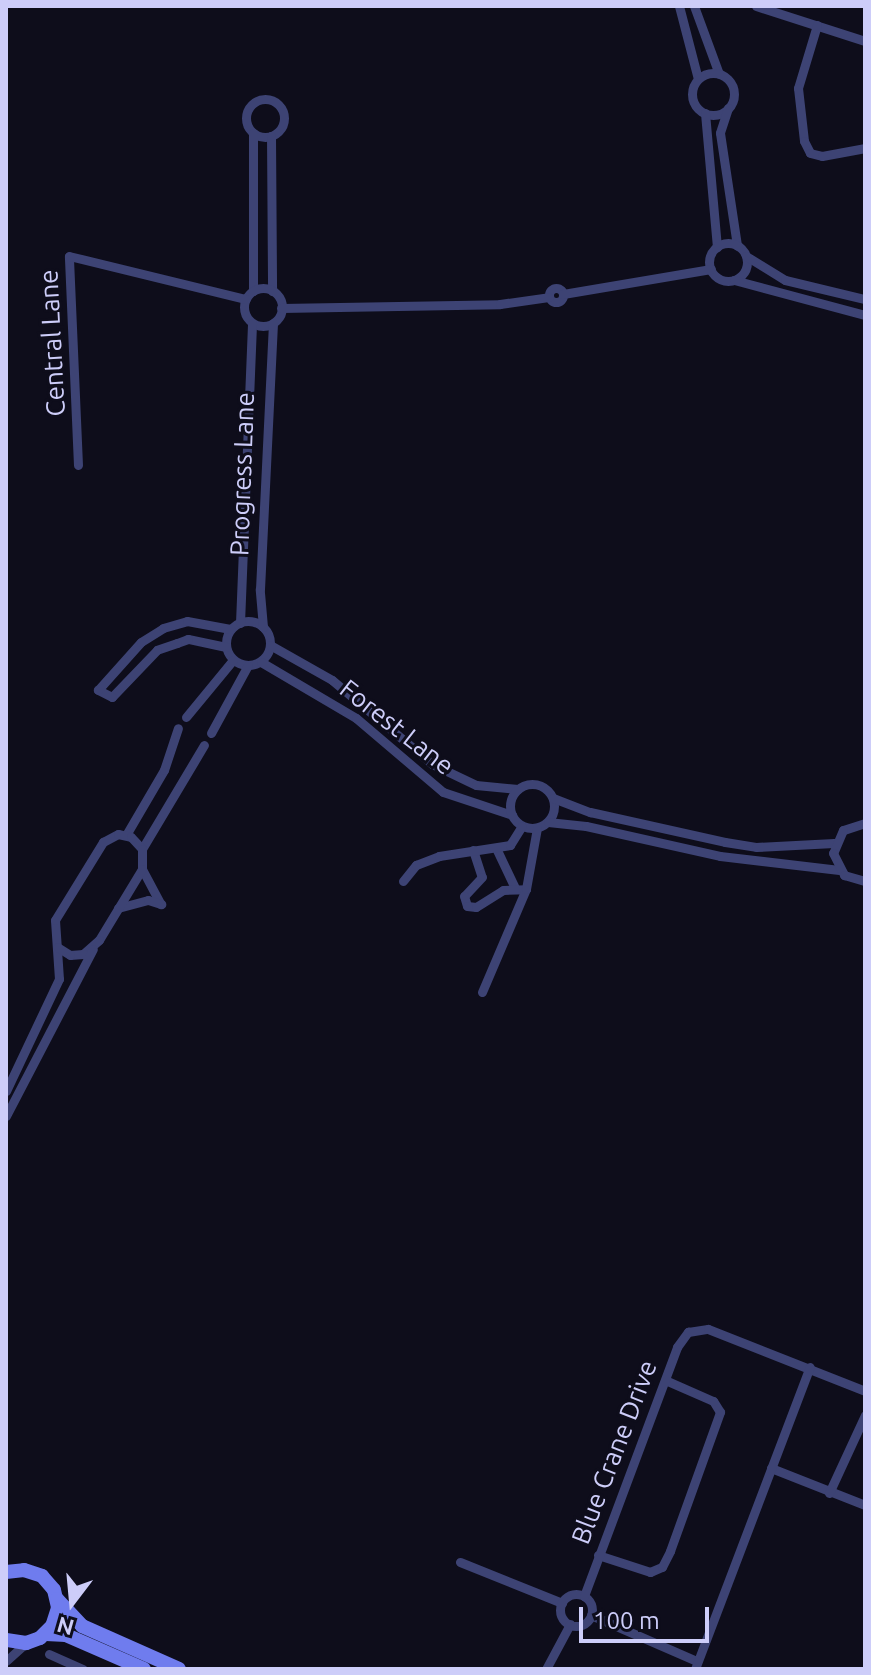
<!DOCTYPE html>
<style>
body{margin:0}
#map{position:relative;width:871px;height:1675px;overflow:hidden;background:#0e0d1b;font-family:Ubuntu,sans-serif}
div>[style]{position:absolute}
.street>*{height:9px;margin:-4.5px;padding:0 4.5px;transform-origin:4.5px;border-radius:4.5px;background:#3d4374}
.street>.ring{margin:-4.5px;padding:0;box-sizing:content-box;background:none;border:9px solid #3d4374;border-radius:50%}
.secondary>*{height:14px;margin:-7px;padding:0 7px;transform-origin:7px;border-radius:7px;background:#6f7cee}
span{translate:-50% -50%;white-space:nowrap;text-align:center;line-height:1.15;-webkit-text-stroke:6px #0e0d1b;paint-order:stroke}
.street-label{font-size:26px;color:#cdcdf9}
.frame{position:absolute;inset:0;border:8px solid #cdcdf9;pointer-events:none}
.north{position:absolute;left:32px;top:1563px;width:80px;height:80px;-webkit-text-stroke:6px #0e0d1b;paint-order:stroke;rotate:196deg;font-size:22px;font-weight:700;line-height:32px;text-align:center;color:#cdcdf9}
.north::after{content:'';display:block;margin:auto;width:28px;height:36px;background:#cdcdf9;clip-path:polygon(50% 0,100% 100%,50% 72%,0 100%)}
.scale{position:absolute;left:579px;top:1607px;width:130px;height:36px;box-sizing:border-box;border:4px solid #cdcdf9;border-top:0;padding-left:10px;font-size:24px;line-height:28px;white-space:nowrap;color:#cdcdf9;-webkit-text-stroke:6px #0e0d1b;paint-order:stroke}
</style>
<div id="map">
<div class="street">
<i style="left:679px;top:6px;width:75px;rotate:75.4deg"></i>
<i style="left:694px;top:6px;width:72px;rotate:69.8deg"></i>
<i style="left:756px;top:6px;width:114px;rotate:17.8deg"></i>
<i style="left:817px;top:25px;width:66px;rotate:106.8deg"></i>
<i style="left:798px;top:88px;width:53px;rotate:83.5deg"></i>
<i style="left:804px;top:141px;width:13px;rotate:63deg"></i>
<i style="left:810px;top:153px;width:12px;rotate:14deg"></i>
<i style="left:822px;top:156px;width:44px;rotate:-10.5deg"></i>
<i class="ring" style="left:692px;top:73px;width:33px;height:33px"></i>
<i class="ring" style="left:246px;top:99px;width:29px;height:29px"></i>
<i style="left:728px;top:108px;width:26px;rotate:108deg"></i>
<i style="left:720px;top:133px;width:114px;rotate:81.4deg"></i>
<i style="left:705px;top:113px;width:135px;rotate:84.9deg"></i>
<i style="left:253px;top:133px;width:158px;rotate:90deg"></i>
<i style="left:271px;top:136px;width:155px;rotate:89.6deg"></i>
<i class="ring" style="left:709px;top:243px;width:29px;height:29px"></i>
<i style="left:746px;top:256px;width:46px;rotate:31.6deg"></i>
<i style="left:785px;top:280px;width:82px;rotate:13.4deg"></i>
<i style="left:734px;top:280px;width:136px;rotate:15deg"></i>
<i class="ring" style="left:549px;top:288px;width:5px;height:5px"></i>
<i class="ring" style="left:244px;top:288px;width:29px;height:29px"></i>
<i style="left:563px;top:294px;width:150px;rotate:-9.6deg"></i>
<i style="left:281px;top:308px;width:219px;rotate:-1deg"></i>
<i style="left:500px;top:304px;width:49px;rotate:-8.1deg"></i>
<i style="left:78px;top:465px;width:209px;rotate:-92.5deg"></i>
<i style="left:69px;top:256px;width:182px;rotate:13.7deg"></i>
<i class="ring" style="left:226px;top:621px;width:35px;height:35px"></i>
<i style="left:240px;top:623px;width:300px;rotate:-87.7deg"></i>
<i style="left:263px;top:627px;width:38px;rotate:-95deg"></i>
<i style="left:260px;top:589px;width:266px;rotate:-87.2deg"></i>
<i style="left:270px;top:645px;width:71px;rotate:29.4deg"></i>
<i style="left:332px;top:680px;width:131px;rotate:40deg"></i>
<i style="left:432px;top:764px;width:49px;rotate:25.5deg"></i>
<i style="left:476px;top:785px;width:42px;rotate:5.4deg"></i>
<i style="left:226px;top:647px;width:39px;rotate:-168deg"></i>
<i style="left:188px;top:639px;width:12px;rotate:160deg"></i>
<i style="left:177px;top:643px;width:21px;rotate:161deg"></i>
<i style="left:157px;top:650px;width:65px;rotate:133.8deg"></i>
<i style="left:112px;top:697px;width:16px;rotate:-153deg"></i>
<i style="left:98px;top:690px;width:64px;rotate:-48.1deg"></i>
<i style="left:141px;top:642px;width:26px;rotate:-32deg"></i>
<i style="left:163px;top:628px;width:25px;rotate:-16deg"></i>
<i style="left:187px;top:621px;width:44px;rotate:10.5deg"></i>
<i style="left:261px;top:662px;width:110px;rotate:30.5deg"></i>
<i style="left:356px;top:718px;width:114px;rotate:40.4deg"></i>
<i style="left:443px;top:792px;width:73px;rotate:18.4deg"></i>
<i style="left:186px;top:717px;width:74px;rotate:-50.5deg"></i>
<i style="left:211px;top:733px;width:77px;rotate:-61.4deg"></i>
<i class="ring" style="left:510px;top:784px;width:35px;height:35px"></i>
<i style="left:553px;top:798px;width:40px;rotate:21deg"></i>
<i style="left:590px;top:812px;width:138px;rotate:12.5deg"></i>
<i style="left:725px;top:842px;width:31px;rotate:9deg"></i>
<i style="left:756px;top:847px;width:78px;rotate:-2.9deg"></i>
<i style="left:548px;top:822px;width:38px;rotate:6deg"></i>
<i style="left:586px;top:826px;width:137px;rotate:12.6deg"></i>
<i style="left:720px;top:856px;width:120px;rotate:6.7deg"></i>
<i style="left:865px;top:823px;width:23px;rotate:162deg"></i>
<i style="left:843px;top:830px;width:25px;rotate:113deg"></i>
<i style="left:833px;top:853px;width:25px;rotate:63deg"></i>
<i style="left:844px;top:875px;width:22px;rotate:16deg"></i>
<i style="left:126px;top:835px;width:75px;rotate:-59.7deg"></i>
<i style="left:164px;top:770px;width:44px;rotate:-71.6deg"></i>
<i style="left:496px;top:848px;width:44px;rotate:64.6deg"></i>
<i style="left:142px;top:849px;width:121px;rotate:-59.2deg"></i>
<i style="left:473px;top:850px;width:28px;rotate:72deg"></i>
<i style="left:482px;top:877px;width:26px;rotate:133deg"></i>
<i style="left:464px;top:896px;width:10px;rotate:73deg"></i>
<i style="left:467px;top:906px;width:9px;rotate:6deg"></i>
<i style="left:476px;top:907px;width:32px;rotate:-32deg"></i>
<i style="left:503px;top:890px;width:23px;rotate:-2deg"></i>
<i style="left:142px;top:869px;width:40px;rotate:62deg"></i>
<i style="left:403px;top:881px;width:21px;rotate:-51deg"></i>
<i style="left:416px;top:865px;width:25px;rotate:-21deg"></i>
<i style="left:439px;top:856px;width:72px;rotate:-8.8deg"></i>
<i style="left:510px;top:845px;width:22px;rotate:-58deg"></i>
<i style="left:118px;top:908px;width:31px;rotate:-15deg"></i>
<i style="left:148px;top:900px;width:14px;rotate:17deg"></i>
<i style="left:482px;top:992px;width:112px;rotate:-66.9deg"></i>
<i style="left:526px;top:889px;width:62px;rotate:-79.8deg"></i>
<i style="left:6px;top:1091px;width:124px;rotate:-64.7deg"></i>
<i style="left:59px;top:979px;width:59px;rotate:-93.9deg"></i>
<i style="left:55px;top:920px;width:92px;rotate:-58.4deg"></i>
<i style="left:103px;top:842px;width:17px;rotate:-28deg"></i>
<i style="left:118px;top:834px;width:13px;rotate:13deg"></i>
<i style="left:131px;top:837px;width:16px;rotate:47deg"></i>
<i style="left:142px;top:849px;width:20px;rotate:90deg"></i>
<i style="left:142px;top:869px;width:83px;rotate:121.2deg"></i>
<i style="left:99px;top:940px;width:21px;rotate:139deg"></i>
<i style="left:83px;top:954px;width:13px;rotate:176deg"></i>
<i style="left:70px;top:955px;width:15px;rotate:-148deg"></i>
<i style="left:6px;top:1116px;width:188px;rotate:-62.5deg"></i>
<i style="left:771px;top:1468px;width:101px;rotate:21.5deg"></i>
<i style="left:829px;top:1493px;width:86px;rotate:-65.2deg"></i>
<i style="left:598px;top:1555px;width:55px;rotate:18.1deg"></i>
<i style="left:650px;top:1572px;width:13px;rotate:-23deg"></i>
<i style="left:662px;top:1567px;width:18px;rotate:-63deg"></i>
<i style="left:670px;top:1551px;width:148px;rotate:-70.2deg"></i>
<i style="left:720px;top:1412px;width:13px;rotate:-122deg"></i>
<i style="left:713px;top:1401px;width:52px;rotate:-156.4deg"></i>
<i style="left:460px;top:1562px;width:110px;rotate:21.9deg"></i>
<i class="ring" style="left:560px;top:1594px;width:23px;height:23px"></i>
<i style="left:584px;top:1596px;width:266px;rotate:-69.5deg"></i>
<i style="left:677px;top:1347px;width:19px;rotate:-54deg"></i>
<i style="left:688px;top:1332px;width:20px;rotate:-9deg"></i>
<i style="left:708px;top:1329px;width:169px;rotate:21.5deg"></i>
<i style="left:591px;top:1615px;width:116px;rotate:23.5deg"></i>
<i style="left:49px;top:1654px;width:37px;rotate:24deg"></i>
<i style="left:6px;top:1661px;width:27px;rotate:-42deg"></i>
<i style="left:546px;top:1669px;width:51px;rotate:-61.9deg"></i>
<i style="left:695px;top:1669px;width:323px;rotate:-69.2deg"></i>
</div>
<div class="secondary">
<i style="left:6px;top:1572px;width:18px;rotate:-6deg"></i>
<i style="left:24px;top:1570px;width:19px;rotate:18deg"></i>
<i style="left:42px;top:1576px;width:18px;rotate:49deg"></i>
<i style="left:54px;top:1590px;width:18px;rotate:77deg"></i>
<i style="left:58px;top:1608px;width:19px;rotate:108deg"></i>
<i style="left:52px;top:1626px;width:17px;rotate:135deg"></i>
<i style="left:40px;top:1638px;width:15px;rotate:160deg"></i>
<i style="left:26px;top:1643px;width:20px;rotate:-171deg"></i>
<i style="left:57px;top:1599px;width:37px;rotate:47deg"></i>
<i style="left:82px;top:1626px;width:106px;rotate:23.9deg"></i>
<i style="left:46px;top:1634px;width:20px;rotate:3deg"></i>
<i style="left:66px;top:1635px;width:85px;rotate:23.6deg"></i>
</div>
<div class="street-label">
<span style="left:52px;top:343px;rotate:-93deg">Central Lane</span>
<span style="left:242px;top:474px;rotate:-88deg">Progress Lane</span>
<span style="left:397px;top:727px;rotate:38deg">Forest Lane</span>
<span style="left:614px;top:1452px;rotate:-69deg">Blue Crane Drive</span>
</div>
<div class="frame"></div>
<div class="north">N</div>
<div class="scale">100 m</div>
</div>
